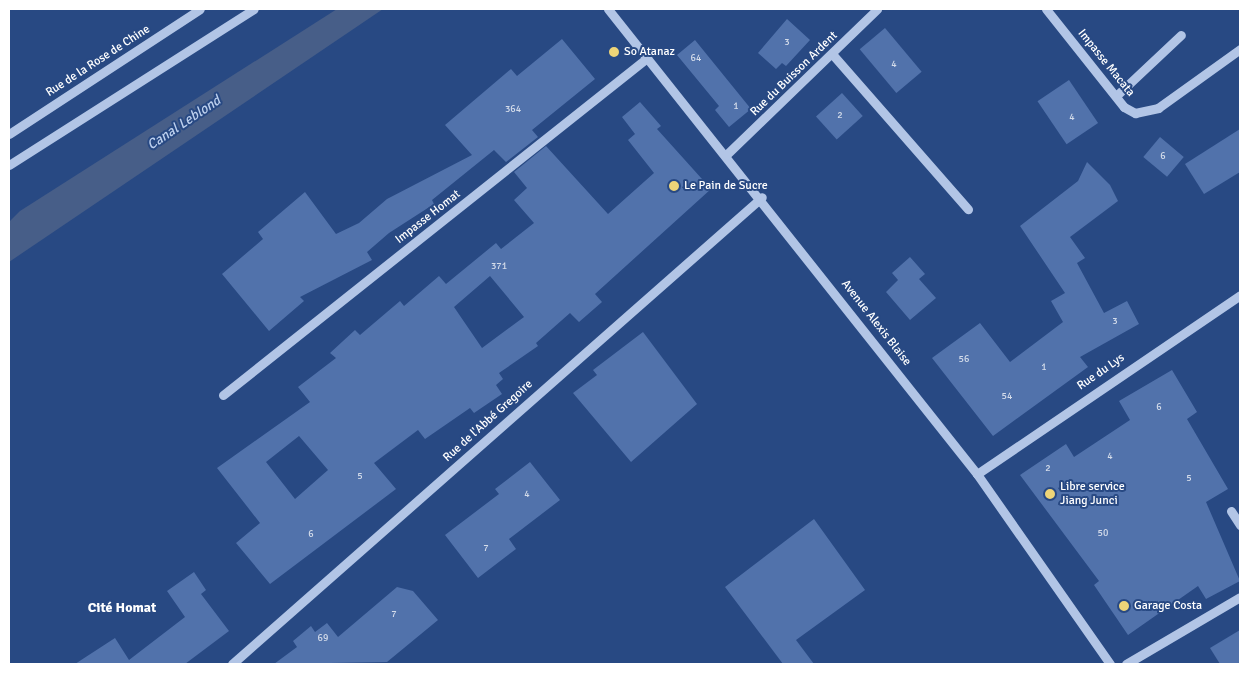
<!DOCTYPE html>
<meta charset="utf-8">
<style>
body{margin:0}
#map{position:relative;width:1249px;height:673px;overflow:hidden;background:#284983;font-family:Signika,sans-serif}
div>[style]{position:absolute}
.water>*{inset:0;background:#475e88}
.building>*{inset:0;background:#5172ab;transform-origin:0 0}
.minor>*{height:9px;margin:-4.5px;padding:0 4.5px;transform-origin:4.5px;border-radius:4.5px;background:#b2c5e6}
.dots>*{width:14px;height:14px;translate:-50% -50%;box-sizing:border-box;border:2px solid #284983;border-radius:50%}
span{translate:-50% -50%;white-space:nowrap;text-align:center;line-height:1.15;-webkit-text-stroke:4px #284983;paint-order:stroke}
.number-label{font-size:10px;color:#d4dcea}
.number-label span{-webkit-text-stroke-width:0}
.poi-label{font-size:12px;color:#fff}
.left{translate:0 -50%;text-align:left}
.street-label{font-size:12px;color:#fff}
.water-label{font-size:14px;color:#bdd0ee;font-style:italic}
.neighbourhood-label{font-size:14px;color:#fff;font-weight:700}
.frame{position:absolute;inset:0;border:10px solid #fff;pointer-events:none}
</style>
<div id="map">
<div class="water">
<i style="clip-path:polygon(337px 9px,383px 9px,9px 262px,9px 222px,20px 211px)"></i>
</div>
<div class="building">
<i style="clip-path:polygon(787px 19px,810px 40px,786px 66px,782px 63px,776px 69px,758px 53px)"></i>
<i style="left:885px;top:28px;width:57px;height:33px;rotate:50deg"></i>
<i style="clip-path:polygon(562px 39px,595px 79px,532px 130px,538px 137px,506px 162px,494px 150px,432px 200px,434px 204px,389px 233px,367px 252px,372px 260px,300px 297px,304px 301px,269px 331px,222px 274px,263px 239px,258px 232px,305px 192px,336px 234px,359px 223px,387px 199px,472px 155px,445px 125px,511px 69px,517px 76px)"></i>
<i style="clip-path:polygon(695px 40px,751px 109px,729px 127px,715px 110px,719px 106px,677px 55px)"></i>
<i style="left:1069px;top:80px;width:52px;height:38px;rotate:56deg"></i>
<i style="left:842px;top:93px;width:31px;height:35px;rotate:48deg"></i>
<i style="clip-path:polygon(evenodd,640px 102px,661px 126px,657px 129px,711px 189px,595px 294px,602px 302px,579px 322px,570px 313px,536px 343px,538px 346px,499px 373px,503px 379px,496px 385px,502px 394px,474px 413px,470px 408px,425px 439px,418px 430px,374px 463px,396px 489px,270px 584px,236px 543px,260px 523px,217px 468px,310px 402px,298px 387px,336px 358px,330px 353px,355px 330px,360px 335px,400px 301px,404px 306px,439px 276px,446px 284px,496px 243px,501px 249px,534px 223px,514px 200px,527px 188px,514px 172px,546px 146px,608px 214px,654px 173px,628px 140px,635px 134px,622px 117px,640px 102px,490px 276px,524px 317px,482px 348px,454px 307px,490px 276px,640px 102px,299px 436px,328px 470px,295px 499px,266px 462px,299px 436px)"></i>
<i style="clip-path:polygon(1240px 129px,1240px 172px,1204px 194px,1185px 164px)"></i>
<i style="left:1160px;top:137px;width:31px;height:26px;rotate:40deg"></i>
<i style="clip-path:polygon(1087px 162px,1110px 185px,1118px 201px,1070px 237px,1085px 258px,1077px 263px,1104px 313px,1127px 301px,1139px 324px,1080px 357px,1088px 367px,993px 436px,932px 358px,980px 323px,1010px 362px,1063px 322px,1051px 301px,1065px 293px,1020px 226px,1078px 181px)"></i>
<i style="clip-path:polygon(910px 257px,925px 274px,919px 279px,936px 298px,910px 320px,886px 292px,898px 280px,892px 273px)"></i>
<i style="clip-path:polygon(643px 332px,697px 404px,631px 462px,573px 393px,597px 375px,593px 370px)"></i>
<i style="clip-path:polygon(1172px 370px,1197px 412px,1187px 419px,1228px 489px,1206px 502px,1240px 581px,1206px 599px,1198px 586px,1128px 635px,1094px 585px,1099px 581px,1020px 475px,1066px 444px,1074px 457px,1130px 420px,1119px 401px)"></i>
<i style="clip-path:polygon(530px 462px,560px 500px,509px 539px,516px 549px,478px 578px,445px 535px,499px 494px,495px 489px)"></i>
<i style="clip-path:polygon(814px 519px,865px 590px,796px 640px,814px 664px,783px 664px,725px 587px)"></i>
<i style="clip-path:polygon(194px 572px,206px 590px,201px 594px,229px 631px,185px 664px,75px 664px,115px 638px,129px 660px,185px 617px,167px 591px)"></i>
<i style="clip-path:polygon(397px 587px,413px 591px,438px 620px,387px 662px,274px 664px,297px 647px,293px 641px,311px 626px,315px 632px,327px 623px,338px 637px)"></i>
<i style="clip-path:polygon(1240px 630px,1240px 664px,1220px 664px,1210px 648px)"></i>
</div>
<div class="minor">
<i style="left:608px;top:9px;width:594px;rotate:51.57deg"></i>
<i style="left:977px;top:474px;width:232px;rotate:55deg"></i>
<i style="left:1046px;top:9px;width:125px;rotate:51.5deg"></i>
<i style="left:1124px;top:107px;width:13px;rotate:29deg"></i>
<i style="left:1135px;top:113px;width:24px;rotate:-12deg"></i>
<i style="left:1158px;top:108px;width:101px;rotate:-35.7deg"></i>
<i style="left:833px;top:55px;width:205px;rotate:48.8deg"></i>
<i style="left:1116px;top:96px;width:89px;rotate:-43.2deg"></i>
<i style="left:9px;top:134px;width:228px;rotate:-33.2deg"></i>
<i style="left:726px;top:155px;width:210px;rotate:-44deg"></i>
<i style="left:9px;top:165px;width:290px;rotate:-32.5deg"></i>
<i style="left:223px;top:395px;width:542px;rotate:-38.48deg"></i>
<i style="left:977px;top:474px;width:318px;rotate:-34.2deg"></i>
<i style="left:1231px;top:511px;width:17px;rotate:57deg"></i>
<i style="left:232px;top:664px;width:706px;rotate:-41.38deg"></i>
<i style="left:1126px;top:664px;width:132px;rotate:-30.4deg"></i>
</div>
<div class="dots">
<i style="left:614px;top:52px;background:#eed578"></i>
<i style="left:674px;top:186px;background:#eed578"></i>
<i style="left:1050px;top:494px;background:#eed578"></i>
<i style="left:1124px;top:606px;background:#eed578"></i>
</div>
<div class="number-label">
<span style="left:787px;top:43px">3</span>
<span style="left:696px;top:59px">64</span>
<span style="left:894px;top:65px">4</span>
<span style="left:736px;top:107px">1</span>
<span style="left:513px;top:110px">364</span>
<span style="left:840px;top:116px">2</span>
<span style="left:1072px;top:118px">4</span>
<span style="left:1163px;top:157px">6</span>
<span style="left:499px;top:267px">371</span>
<span style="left:1115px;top:322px">3</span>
<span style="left:964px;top:360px">56</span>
<span style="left:1044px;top:368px">1</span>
<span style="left:1007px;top:397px">54</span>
<span style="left:1159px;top:408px">6</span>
<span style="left:1110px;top:457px">4</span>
<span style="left:1048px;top:469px">2</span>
<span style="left:360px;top:477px">5</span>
<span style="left:1189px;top:479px">5</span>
<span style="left:527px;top:495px">4</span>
<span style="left:1103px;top:534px">50</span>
<span style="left:311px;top:535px">6</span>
<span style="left:486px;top:549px">7</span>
<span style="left:394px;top:615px">7</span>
<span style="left:323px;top:639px">69</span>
</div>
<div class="poi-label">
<span class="left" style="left:624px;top:52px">So Atanaz</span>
<span class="left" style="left:684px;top:186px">Le Pain de Sucre</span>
<span class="left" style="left:1060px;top:494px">Libre service<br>Jiang Junci</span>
<span class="left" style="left:1134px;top:606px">Garage Costa</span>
</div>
<div class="street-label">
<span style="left:98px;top:61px;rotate:-33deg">Rue de la Rose de Chine</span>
<span style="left:1106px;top:63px;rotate:51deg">Impasse Macata</span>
<span style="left:794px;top:74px;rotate:-44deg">Rue du Buisson Ardent</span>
<span style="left:428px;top:217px;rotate:-38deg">Impasse Homat</span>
<span style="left:876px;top:323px;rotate:52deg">Avenue Alexis Blaise</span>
<span style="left:1101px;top:372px;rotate:-35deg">Rue du Lys</span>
<span style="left:488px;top:421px;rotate:-42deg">Rue de l'Abbé Gregoire</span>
</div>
<div class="water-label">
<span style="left:184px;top:123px;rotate:-34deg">Canal Leblond</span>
</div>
<div class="neighbourhood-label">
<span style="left:122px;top:608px">Cité Homat</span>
</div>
<div class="frame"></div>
</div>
